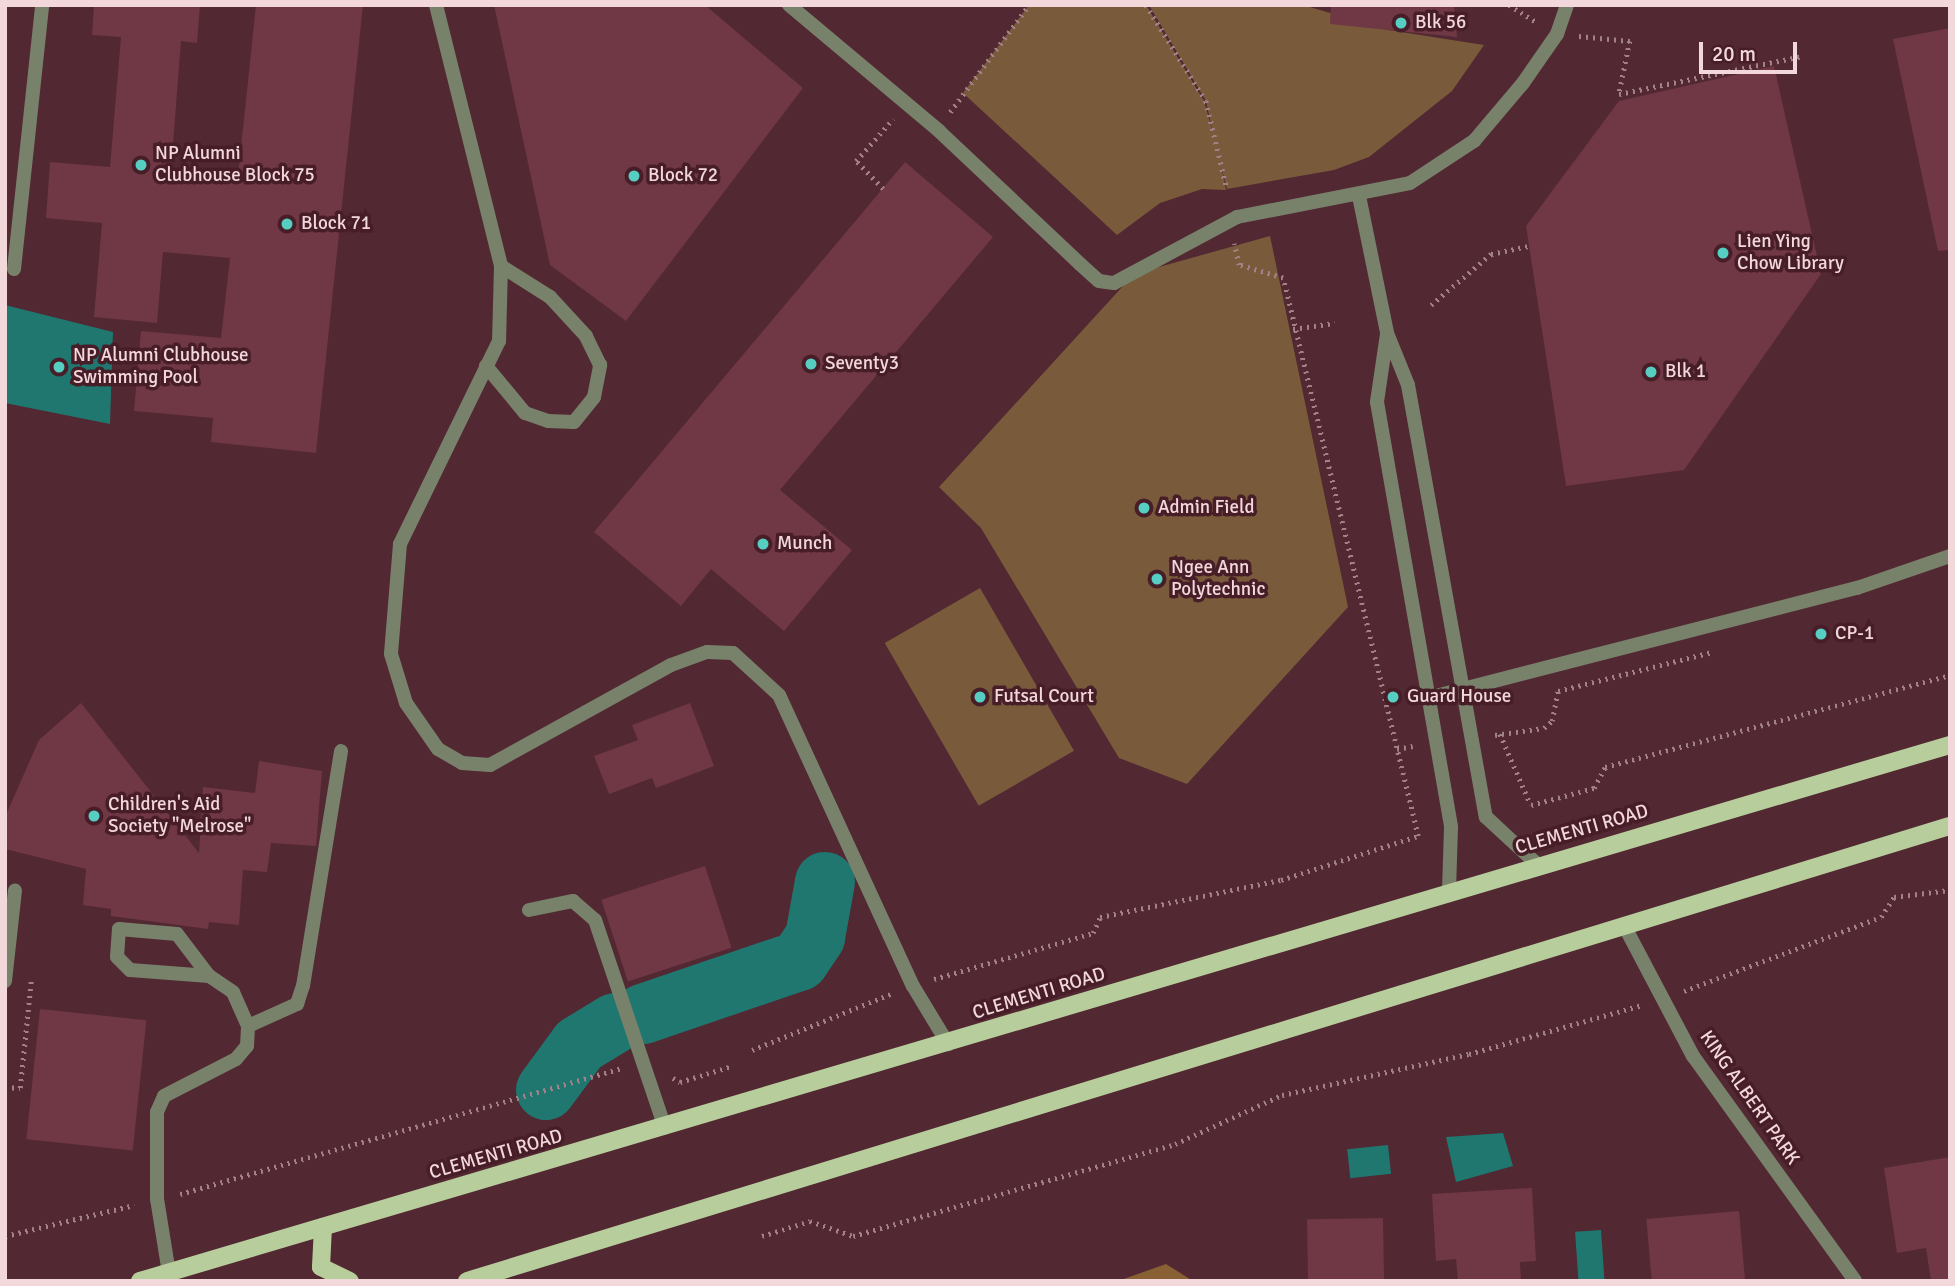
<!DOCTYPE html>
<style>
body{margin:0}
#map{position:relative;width:1955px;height:1286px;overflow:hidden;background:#522832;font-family:Signika,sans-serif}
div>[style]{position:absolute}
.green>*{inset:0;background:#795b3b;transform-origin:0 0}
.forest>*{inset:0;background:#896033}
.water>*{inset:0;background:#1f7770;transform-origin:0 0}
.river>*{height:60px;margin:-30px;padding:0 30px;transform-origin:30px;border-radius:30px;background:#1f7770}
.building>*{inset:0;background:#703744;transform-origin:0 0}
.path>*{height:4.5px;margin-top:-2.25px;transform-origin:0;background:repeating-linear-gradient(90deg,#a38188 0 2px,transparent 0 7px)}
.lane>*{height:14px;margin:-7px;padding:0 7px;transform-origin:7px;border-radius:7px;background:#78826b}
.street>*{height:14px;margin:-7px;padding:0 7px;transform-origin:7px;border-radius:7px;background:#78826b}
.primary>*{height:18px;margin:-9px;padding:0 9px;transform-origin:9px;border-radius:9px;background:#b8cd9c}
.dots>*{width:19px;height:19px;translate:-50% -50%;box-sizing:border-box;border:4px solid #471e28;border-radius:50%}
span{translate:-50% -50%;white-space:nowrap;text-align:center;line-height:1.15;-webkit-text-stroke:7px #471e28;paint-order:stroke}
.poi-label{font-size:19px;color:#f2d7db}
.left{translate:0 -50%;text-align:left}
.street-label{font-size:19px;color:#f2d7db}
.frame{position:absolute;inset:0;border:7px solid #f2d7db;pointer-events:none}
.scale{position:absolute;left:1699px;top:42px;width:98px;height:32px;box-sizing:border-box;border:4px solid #f2d7db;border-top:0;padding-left:9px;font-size:21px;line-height:24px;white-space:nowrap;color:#f2d7db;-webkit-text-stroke:5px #471e28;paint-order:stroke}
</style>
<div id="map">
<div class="green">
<i style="clip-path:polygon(1029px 5px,1146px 5px,1204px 101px,1213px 133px,1206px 101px,1149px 5px,1303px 5px,1388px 30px,1484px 45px,1452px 91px,1369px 157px,1334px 170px,1227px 189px,1221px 166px,1226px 190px,1202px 189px,1160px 203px,1117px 235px,963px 93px)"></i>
<i style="clip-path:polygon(1270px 236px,1348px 607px,1187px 784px,1119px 758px,981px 528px,939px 487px,1134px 274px)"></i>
<i style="left:980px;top:588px;width:188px;height:110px;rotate:60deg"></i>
</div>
<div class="forest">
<i style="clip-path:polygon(1166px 1264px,1193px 1281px,1118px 1281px)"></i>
</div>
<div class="water">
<i style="clip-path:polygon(5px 305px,113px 332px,110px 424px,5px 403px)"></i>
<i style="clip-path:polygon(1503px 1133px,1513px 1166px,1456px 1182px,1446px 1137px)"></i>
<i style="left:1388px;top:1145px;width:29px;height:41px;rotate:84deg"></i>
<i style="left:1601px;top:1230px;width:51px;height:26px;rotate:86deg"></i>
</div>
<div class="river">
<i style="left:643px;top:1014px;width:165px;rotate:-18.8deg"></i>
<i style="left:799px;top:961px;width:29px;rotate:-56deg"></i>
<i style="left:815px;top:937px;width:56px;rotate:-79.7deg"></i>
<i style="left:546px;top:1090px;width:56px;rotate:-53.7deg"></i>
<i style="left:579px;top:1045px;width:42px;rotate:-31.4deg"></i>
</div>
<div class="building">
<i style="clip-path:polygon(94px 5px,200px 5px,197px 43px,181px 41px,171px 170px,238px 176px,256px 5px,363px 5px,316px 453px,211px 442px,213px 418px,134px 411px,141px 331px,221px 338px,230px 258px,163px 252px,157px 323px,94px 317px,102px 223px,46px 218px,50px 162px,110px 167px,121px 37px,92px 35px)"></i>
<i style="clip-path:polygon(494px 5px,705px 5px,803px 88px,626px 321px,550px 265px)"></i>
<i style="clip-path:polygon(1331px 5px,1454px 5px,1457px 37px,1330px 24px)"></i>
<i style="clip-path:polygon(1950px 28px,1950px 250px,1938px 251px,1893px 39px)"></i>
<i style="clip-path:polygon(1774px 66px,1821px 274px,1684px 470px,1566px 486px,1526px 226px,1619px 101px)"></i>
<i style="clip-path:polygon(905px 162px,993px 237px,780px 490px,852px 550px,784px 631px,711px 569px,681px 606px,594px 532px)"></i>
<i style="clip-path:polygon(81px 703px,199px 853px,203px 787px,255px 793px,259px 761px,322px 771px,316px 846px,271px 843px,267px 872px,243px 870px,239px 925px,209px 922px,208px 929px,111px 916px,111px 909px,83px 905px,86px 869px,5px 849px,5px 817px,39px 740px)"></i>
<i style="clip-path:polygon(690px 703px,714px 766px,656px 788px,652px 778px,609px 794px,594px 756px,638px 740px,632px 725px)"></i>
<i style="left:705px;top:866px;width:86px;height:109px;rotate:72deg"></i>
<i style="left:40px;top:1009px;width:107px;height:131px;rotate:6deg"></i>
<i style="clip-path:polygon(1950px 1157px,1950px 1281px,1931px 1281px,1926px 1248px,1897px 1253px,1884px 1168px)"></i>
<i style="clip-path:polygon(1532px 1188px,1536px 1261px,1520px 1262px,1521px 1281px,1458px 1281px,1456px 1259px,1436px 1261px,1432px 1194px)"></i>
<i style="left:1739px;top:1211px;width:70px;height:93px;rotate:85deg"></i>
<i style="left:1383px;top:1218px;width:63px;height:76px;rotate:89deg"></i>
</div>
<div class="path">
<i style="left:1146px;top:5px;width:113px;rotate:58deg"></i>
<i style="left:1206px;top:101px;width:90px;rotate:76.6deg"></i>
<i style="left:1509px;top:5px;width:34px;rotate:32deg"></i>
<i style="left:1579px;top:36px;width:51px;rotate:5.6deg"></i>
<i style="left:1630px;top:41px;width:54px;rotate:101.7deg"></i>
<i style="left:1619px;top:94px;width:187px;rotate:-11.7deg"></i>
<i style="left:950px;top:112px;width:133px;rotate:-53.6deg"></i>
<i style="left:883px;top:189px;width:39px;rotate:-134deg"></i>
<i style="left:856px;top:161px;width:56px;rotate:-48.6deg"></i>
<i style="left:1431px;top:305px;width:79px;rotate:-40.4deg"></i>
<i style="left:1491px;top:254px;width:39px;rotate:-12deg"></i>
<i style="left:1293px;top:329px;width:42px;rotate:-8.1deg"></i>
<i style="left:1500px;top:734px;width:77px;rotate:66.4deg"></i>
<i style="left:1531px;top:805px;width:65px;rotate:-15.1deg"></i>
<i style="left:1594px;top:788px;width:24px;rotate:-62deg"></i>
<i style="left:1605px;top:767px;width:357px;rotate:-14.9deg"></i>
<i style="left:1495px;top:735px;width:49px;rotate:-8.1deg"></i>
<i style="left:1544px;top:728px;width:11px;rotate:-41deg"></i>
<i style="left:1552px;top:721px;width:31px;rotate:-79deg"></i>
<i style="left:1558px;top:691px;width:159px;rotate:-14.2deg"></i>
<i style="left:1397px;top:749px;width:16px;rotate:-11deg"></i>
<i style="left:934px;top:979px;width:166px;rotate:-16.1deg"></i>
<i style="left:1093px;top:933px;width:17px;rotate:-66deg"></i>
<i style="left:1100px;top:917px;width:185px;rotate:-11.6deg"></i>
<i style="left:1281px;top:880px;width:144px;rotate:-17.8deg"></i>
<i style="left:1418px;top:836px;width:574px;rotate:-103.6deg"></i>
<i style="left:1283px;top:278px;width:46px;rotate:-163.5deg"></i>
<i style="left:1239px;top:265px;width:22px;rotate:-103deg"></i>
<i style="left:1684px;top:991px;width:210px;rotate:-20.6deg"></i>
<i style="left:1881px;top:917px;width:24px;rotate:-57deg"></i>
<i style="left:1894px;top:897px;width:56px;rotate:-7.1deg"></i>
<i style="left:752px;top:1050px;width:152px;rotate:-22deg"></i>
<i style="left:673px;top:1078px;width:8px;rotate:30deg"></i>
<i style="left:680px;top:1082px;width:54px;rotate:-17.1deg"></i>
<i style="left:5px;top:1087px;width:15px;rotate:4deg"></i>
<i style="left:20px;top:1088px;width:107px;rotate:-84.1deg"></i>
<i style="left:180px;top:1194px;width:461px;rotate:-15.9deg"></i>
<i style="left:5px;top:1236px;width:133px;rotate:-13.5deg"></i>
<i style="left:762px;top:1236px;width:50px;rotate:-17.4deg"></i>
<i style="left:810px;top:1221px;width:46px;rotate:19.2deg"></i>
<i style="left:853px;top:1236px;width:335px;rotate:-15.9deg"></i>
<i style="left:1175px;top:1144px;width:118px;rotate:-24.6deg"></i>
<i style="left:1282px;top:1095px;width:191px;rotate:-12.4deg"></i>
<i style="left:1469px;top:1054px;width:180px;rotate:-15.8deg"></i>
</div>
<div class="lane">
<i style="left:436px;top:5px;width:269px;rotate:76deg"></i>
<i style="left:501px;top:266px;width:75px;rotate:91.5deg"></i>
<i style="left:499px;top:341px;width:226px;rotate:116deg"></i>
<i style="left:400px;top:544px;width:110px;rotate:94.7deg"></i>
<i style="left:391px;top:654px;width:51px;rotate:73deg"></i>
<i style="left:406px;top:703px;width:56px;rotate:55.2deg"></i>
<i style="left:438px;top:749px;width:28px;rotate:30deg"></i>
<i style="left:462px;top:763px;width:28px;rotate:4deg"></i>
<i style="left:490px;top:765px;width:207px;rotate:-28.9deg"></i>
<i style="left:671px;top:665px;width:38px;rotate:-20deg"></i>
<i style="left:707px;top:652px;width:26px;rotate:2deg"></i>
<i style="left:733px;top:653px;width:62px;rotate:42.4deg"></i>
<i style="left:779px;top:695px;width:320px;rotate:65.3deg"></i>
<i style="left:913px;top:986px;width:68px;rotate:58.9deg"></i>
<i style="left:789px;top:5px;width:196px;rotate:40deg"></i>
<i style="left:939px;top:131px;width:194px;rotate:43.3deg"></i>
<i style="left:1080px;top:264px;width:25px;rotate:42deg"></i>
<i style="left:1099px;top:281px;width:15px;rotate:8deg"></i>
<i style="left:1114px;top:283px;width:140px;rotate:-28.2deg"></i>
<i style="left:1237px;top:217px;width:176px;rotate:-11.1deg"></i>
<i style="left:1410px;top:183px;width:77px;rotate:-33.3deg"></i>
<i style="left:1474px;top:141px;width:76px;rotate:-49.8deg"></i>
<i style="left:1523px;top:83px;width:60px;rotate:-55.2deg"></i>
<i style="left:1557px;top:34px;width:31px;rotate:-71deg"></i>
<i style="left:1359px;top:196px;width:140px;rotate:78.4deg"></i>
<i style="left:1387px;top:333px;width:56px;rotate:68deg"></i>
<i style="left:1408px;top:385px;width:439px;rotate:79.8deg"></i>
<i style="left:1486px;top:817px;width:71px;rotate:42.7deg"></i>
<i style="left:14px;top:269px;width:265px;rotate:-83.9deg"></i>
<i style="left:1387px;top:334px;width:69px;rotate:98.4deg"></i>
<i style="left:1377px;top:402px;width:431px;rotate:80.1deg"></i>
<i style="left:1451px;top:827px;width:64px;rotate:91.8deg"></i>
<i style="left:486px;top:366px;width:61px;rotate:50.3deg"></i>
<i style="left:525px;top:413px;width:24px;rotate:19deg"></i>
<i style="left:548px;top:421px;width:26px;rotate:2deg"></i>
<i style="left:574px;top:422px;width:32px;rotate:-51deg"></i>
<i style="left:594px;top:397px;width:33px;rotate:-79deg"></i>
<i style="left:600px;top:365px;width:32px;rotate:-116deg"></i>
<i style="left:586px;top:336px;width:53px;rotate:-132.7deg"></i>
<i style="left:550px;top:297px;width:58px;rotate:-147.7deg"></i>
<i style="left:1428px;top:698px;width:443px;rotate:-14.4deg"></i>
<i style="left:1857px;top:588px;width:98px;rotate:-19deg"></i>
<i style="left:529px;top:910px;width:45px;rotate:-11.6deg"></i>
<i style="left:573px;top:901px;width:29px;rotate:41deg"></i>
<i style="left:595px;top:920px;width:219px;rotate:71.4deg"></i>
<i style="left:248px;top:1026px;width:54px;rotate:-24.2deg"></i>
<i style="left:297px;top:1004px;width:19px;rotate:-72deg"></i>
<i style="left:303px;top:986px;width:238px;rotate:-80.8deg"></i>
<i style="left:169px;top:1273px;width:75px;rotate:-99.2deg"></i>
<i style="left:157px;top:1199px;width:87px;rotate:-90deg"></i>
<i style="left:157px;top:1112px;width:17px;rotate:-66deg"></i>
<i style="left:164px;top:1096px;width:81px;rotate:-27.2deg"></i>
<i style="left:236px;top:1059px;width:17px;rotate:-50deg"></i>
<i style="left:247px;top:1046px;width:20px;rotate:-87deg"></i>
<i style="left:248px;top:1026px;width:37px;rotate:-114deg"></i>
<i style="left:233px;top:992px;width:29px;rotate:-146deg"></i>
<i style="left:209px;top:976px;width:79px;rotate:-175.7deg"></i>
<i style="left:130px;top:970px;width:18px;rotate:-135deg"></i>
<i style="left:117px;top:957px;width:28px;rotate:-86deg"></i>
<i style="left:119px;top:929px;width:58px;rotate:4.9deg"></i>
<i style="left:177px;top:934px;width:53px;rotate:52.7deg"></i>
</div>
<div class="street">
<i style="left:1626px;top:929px;width:144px;rotate:62.2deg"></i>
<i style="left:1693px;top:1056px;width:277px;rotate:54.2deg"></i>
<i style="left:5px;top:981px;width:91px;rotate:-83.7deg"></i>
</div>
<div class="primary">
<i style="left:323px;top:1227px;width:40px;rotate:92.9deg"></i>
<i style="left:321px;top:1267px;width:32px;rotate:26deg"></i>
<i style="left:140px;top:1281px;width:1888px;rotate:-16.5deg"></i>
<i style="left:467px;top:1281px;width:1551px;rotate:-17.06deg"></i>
</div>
<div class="dots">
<i style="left:1401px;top:23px;background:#56cec2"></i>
<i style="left:141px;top:165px;background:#56cec2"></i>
<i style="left:634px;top:176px;background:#56cec2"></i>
<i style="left:287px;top:224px;background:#56cec2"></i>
<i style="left:1723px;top:253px;background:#56cec2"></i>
<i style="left:811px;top:364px;background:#56cec2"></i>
<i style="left:59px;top:367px;background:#56cec2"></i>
<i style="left:1651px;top:372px;background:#56cec2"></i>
<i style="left:1144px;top:508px;background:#56cec2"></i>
<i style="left:763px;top:544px;background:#56cec2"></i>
<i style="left:1157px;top:579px;background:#56cec2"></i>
<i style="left:1821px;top:634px;background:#56cec2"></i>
<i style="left:980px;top:697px;background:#56cec2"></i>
<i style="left:1393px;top:697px;background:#56cec2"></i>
<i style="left:94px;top:816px;background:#56cec2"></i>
</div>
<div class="poi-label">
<span class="left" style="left:1415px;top:23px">Blk 56</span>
<span class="left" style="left:155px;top:165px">NP Alumni<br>Clubhouse Block 75</span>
<span class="left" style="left:648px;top:176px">Block 72</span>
<span class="left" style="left:301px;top:224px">Block 71</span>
<span class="left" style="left:1737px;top:253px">Lien Ying<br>Chow Library</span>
<span class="left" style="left:73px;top:367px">NP Alumni Clubhouse<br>Swimming Pool</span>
<span class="left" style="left:825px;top:364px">Seventy3</span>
<span class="left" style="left:1665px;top:372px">Blk 1</span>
<span class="left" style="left:1158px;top:508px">Admin Field</span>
<span class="left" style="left:777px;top:544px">Munch</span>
<span class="left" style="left:1171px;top:579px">Ngee Ann<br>Polytechnic</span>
<span class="left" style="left:1835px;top:634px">CP-1</span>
<span class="left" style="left:994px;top:697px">Futsal Court</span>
<span class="left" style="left:1407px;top:697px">Guard House</span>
<span class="left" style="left:108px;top:816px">Children's Aid<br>Society "Melrose"</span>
</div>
<div class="street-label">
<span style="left:1582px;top:830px;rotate:-16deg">CLEMENTI ROAD</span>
<span style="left:1039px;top:994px;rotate:-17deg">CLEMENTI ROAD</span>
<span style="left:1749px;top:1098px;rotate:55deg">KING ALBERT PARK</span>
<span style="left:496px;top:1155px;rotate:-16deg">CLEMENTI ROAD</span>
</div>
<div class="frame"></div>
<div class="scale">20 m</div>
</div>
